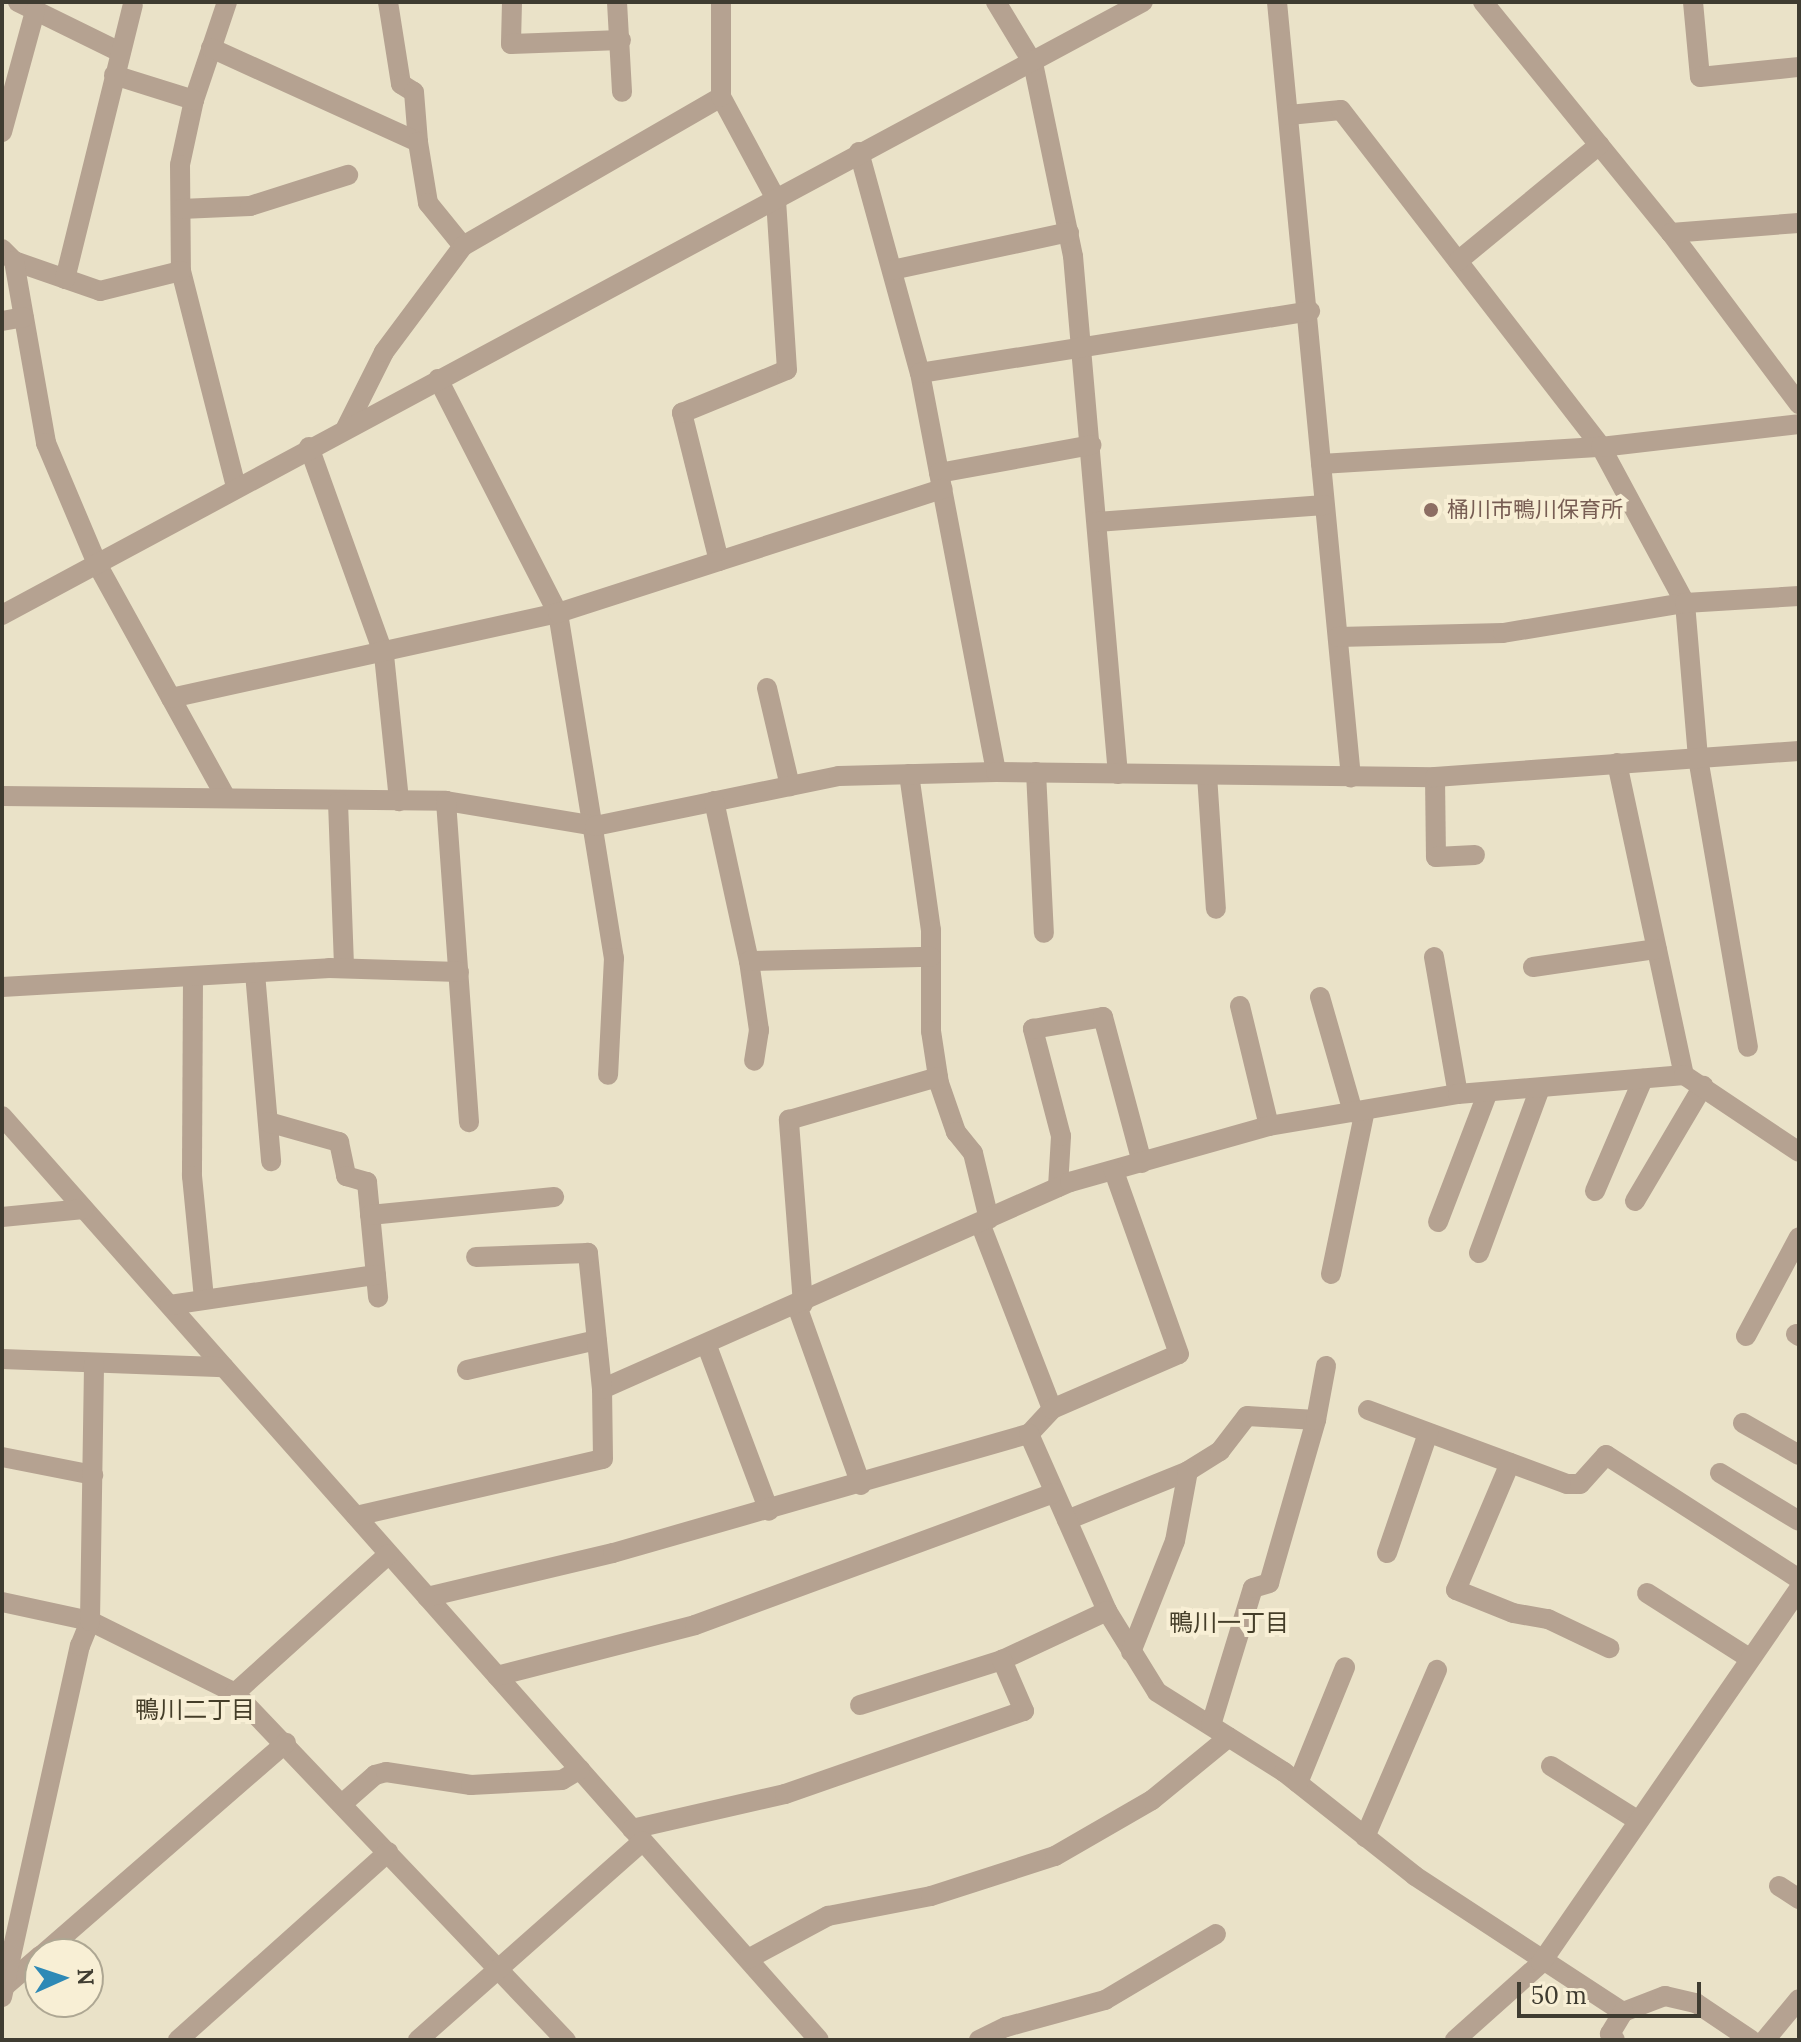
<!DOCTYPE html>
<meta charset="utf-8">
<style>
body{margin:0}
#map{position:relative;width:1801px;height:2042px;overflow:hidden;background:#eae2c8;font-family:Lora,"Noto Sans JP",serif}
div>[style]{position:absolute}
.minor>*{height:20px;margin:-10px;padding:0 10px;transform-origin:10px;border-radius:10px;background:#b5a291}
.dots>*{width:22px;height:22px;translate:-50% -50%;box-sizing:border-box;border:4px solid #f8efd5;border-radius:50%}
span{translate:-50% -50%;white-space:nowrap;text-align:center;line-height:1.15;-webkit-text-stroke:8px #f8efd5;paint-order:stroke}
.education-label{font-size:22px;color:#785e54}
.left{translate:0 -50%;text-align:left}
.neighbourhood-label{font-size:24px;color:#453e29}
.frame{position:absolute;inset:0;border:4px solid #3f3c31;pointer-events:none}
.north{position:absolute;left:24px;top:1938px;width:80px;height:80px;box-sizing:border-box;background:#f8efd5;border:2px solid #aea793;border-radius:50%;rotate:87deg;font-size:22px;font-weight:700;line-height:32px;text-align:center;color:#3f3c31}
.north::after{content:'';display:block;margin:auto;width:28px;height:36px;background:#2e89b6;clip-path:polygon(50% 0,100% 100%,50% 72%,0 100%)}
.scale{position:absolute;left:1517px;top:1982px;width:184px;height:36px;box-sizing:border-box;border:4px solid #3f3c31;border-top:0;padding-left:10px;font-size:24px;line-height:28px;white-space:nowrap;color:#3f3c31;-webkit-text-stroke:6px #f8efd5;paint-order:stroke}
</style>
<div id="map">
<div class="minor">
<i style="left:18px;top:2px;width:114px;rotate:26.1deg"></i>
<i style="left:227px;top:2px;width:103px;rotate:108.6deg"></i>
<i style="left:194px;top:100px;width:66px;rotate:102.2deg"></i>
<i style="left:180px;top:165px;width:106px;rotate:89.5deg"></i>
<i style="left:181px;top:271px;width:222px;rotate:75.7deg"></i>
<i style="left:388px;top:2px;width:83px;rotate:81deg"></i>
<i style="left:401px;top:84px;width:15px;rotate:32deg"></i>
<i style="left:414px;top:92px;width:50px;rotate:85.4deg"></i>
<i style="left:512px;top:2px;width:42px;rotate:91.4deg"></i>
<i style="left:511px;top:44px;width:110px;rotate:-2.1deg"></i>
<i style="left:617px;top:2px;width:90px;rotate:86.8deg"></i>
<i style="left:996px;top:2px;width:71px;rotate:58.8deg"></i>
<i style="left:1033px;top:63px;width:197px;rotate:78.3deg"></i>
<i style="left:1073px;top:256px;width:520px;rotate:85.04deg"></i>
<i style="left:1277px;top:2px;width:779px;rotate:84.55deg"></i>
<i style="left:1483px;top:2px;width:298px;rotate:50.9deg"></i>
<i style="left:1671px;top:233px;width:214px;rotate:53.2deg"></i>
<i style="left:1693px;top:2px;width:75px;rotate:84.7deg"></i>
<i style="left:1700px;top:77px;width:100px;rotate:-5.8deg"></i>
<i style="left:211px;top:48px;width:227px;rotate:24.4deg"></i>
<i style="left:418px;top:142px;width:62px;rotate:80.7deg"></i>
<i style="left:428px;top:203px;width:55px;rotate:50.9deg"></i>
<i style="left:114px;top:75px;width:84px;rotate:17.4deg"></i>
<i style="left:1289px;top:115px;width:52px;rotate:-5.5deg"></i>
<i style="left:1341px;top:110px;width:426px;rotate:52.3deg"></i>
<i style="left:1601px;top:447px;width:177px;rotate:61.7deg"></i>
<i style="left:1685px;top:603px;width:156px;rotate:85.2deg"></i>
<i style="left:1698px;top:758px;width:293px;rotate:80.2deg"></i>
<i style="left:2px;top:132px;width:125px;rotate:-74.7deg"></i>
<i style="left:859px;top:152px;width:229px;rotate:74.6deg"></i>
<i style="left:920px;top:373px;width:406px;rotate:79.2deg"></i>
<i style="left:181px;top:209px;width:69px;rotate:-2.5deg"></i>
<i style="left:250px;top:206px;width:103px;rotate:-17.6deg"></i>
<i style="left:1671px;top:233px;width:128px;rotate:-4.5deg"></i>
<i style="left:2px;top:249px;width:17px;rotate:45deg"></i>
<i style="left:14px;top:261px;width:91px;rotate:19.2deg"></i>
<i style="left:100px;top:291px;width:83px;rotate:-13.9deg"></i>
<i style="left:14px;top:261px;width:185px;rotate:80deg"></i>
<i style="left:46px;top:443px;width:131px;rotate:67.1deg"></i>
<i style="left:97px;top:564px;width:265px;rotate:61.1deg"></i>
<i style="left:1458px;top:261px;width:183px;rotate:-39.4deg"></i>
<i style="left:892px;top:270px;width:181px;rotate:-12.1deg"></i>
<i style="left:65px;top:279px;width:282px;rotate:-76.1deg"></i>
<i style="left:2px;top:321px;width:22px;rotate:-10deg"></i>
<i style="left:920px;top:373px;width:395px;rotate:-9deg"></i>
<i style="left:438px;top:379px;width:263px;rotate:62.9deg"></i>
<i style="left:558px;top:613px;width:350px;rotate:80.8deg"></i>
<i style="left:614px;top:958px;width:117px;rotate:92.9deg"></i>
<i style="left:346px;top:428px;width:85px;rotate:-63.4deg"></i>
<i style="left:384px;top:352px;width:132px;rotate:-53.3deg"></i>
<i style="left:463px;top:246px;width:298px;rotate:-30deg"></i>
<i style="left:309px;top:447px;width:221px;rotate:70.2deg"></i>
<i style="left:384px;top:655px;width:147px;rotate:84.1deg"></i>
<i style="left:1321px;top:464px;width:281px;rotate:-3.5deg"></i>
<i style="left:1601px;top:447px;width:199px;rotate:-6.6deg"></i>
<i style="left:939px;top:473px;width:155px;rotate:-10.4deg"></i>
<i style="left:1097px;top:522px;width:228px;rotate:-4.3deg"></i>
<i style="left:719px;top:561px;width:153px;rotate:-104deg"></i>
<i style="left:682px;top:413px;width:113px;rotate:-22.3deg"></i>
<i style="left:787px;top:370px;width:171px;rotate:-93.7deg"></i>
<i style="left:776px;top:199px;width:116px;rotate:-118.3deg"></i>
<i style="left:721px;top:97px;width:95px;rotate:-90deg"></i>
<i style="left:2px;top:615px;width:1295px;rotate:-28.25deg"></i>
<i style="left:1338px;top:637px;width:165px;rotate:-1.4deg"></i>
<i style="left:1503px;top:633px;width:184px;rotate:-9.4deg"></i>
<i style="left:1685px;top:603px;width:114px;rotate:-3.5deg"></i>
<i style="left:767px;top:688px;width:101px;rotate:76.8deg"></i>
<i style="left:171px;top:698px;width:396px;rotate:-12.4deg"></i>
<i style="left:558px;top:613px;width:404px;rotate:-17.9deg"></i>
<i style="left:1617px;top:763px;width:319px;rotate:77.9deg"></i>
<i style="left:1036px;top:772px;width:161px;rotate:87.2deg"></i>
<i style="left:909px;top:774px;width:158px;rotate:82deg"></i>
<i style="left:931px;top:930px;width:101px;rotate:90deg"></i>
<i style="left:931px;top:1031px;width:53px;rotate:81.3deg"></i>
<i style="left:939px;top:1083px;width:52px;rotate:70.9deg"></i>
<i style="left:956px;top:1132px;width:27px;rotate:51deg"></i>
<i style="left:973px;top:1153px;width:68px;rotate:76.4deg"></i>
<i style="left:1207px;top:775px;width:134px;rotate:86.2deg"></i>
<i style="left:1435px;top:777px;width:80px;rotate:89.3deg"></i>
<i style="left:1436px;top:857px;width:39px;rotate:-3deg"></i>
<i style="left:2px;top:796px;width:444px;rotate:0.6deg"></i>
<i style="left:446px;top:801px;width:151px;rotate:9.5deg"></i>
<i style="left:595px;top:826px;width:249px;rotate:-11.6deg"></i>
<i style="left:839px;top:776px;width:157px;rotate:-1.5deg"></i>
<i style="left:996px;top:772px;width:439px;rotate:0.7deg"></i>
<i style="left:1435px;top:777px;width:365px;rotate:-4.1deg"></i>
<i style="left:446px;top:801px;width:322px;rotate:85.9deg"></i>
<i style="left:714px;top:801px;width:164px;rotate:77.7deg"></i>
<i style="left:749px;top:961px;width:70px;rotate:81.8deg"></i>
<i style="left:759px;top:1030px;width:31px;rotate:99deg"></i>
<i style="left:338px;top:802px;width:166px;rotate:87.9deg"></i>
<i style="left:1434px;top:957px;width:139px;rotate:80.1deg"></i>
<i style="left:749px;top:961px;width:182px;rotate:-1.3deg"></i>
<i style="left:1533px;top:967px;width:125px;rotate:-8.3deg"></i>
<i style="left:255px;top:973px;width:189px;rotate:85.1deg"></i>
<i style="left:193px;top:977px;width:199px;rotate:90.3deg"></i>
<i style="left:192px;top:1176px;width:124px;rotate:84.4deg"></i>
<i style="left:2px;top:987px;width:328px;rotate:-3.3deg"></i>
<i style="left:329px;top:968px;width:130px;rotate:1.8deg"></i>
<i style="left:1320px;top:997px;width:120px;rotate:74deg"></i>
<i style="left:1240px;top:1006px;width:123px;rotate:76.4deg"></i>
<i style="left:2px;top:1116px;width:1233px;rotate:48.52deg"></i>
<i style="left:268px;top:1122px;width:74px;rotate:15.7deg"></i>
<i style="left:339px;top:1142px;width:35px;rotate:78deg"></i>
<i style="left:346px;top:1176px;width:22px;rotate:16deg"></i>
<i style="left:367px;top:1182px;width:116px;rotate:84.5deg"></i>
<i style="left:1058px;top:1187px;width:51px;rotate:-86.6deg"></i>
<i style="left:1061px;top:1136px;width:111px;rotate:-104.7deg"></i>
<i style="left:1033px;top:1029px;width:71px;rotate:-9.7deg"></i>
<i style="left:1103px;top:1017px;width:151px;rotate:75deg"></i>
<i style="left:1595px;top:1191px;width:122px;rotate:-66.8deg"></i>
<i style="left:1635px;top:1201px;width:134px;rotate:-59.4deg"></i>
<i style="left:370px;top:1215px;width:185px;rotate:-5.6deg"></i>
<i style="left:2px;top:1217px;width:82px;rotate:-5.6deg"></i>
<i style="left:1438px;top:1222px;width:139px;rotate:-69deg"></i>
<i style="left:980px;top:1223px;width:199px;rotate:68.8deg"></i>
<i style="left:1479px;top:1253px;width:176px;rotate:-69.7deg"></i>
<i style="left:1331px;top:1274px;width:167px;rotate:-78.3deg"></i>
<i style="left:803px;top:1304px;width:185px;rotate:-94.4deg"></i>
<i style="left:789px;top:1120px;width:155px;rotate:-16.1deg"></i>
<i style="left:170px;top:1305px;width:208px;rotate:-8.3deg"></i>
<i style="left:797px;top:1306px;width:190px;rotate:70.3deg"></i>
<i style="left:1796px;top:1334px;width:4px;rotate:34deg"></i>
<i style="left:1746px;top:1336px;width:112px;rotate:-61.8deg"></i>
<i style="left:707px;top:1346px;width:176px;rotate:69.4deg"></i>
<i style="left:2px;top:1359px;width:222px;rotate:2.1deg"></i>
<i style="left:467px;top:1370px;width:133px;rotate:-13deg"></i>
<i style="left:602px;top:1389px;width:512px;rotate:-23.86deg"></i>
<i style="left:1070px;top:1182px;width:207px;rotate:-15.7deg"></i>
<i style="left:1269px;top:1126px;width:192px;rotate:-9.6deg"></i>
<i style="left:1458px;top:1094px;width:227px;rotate:-4.8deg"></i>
<i style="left:1684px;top:1075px;width:138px;rotate:33.8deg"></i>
<i style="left:1368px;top:1410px;width:212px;rotate:20.4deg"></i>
<i style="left:1567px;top:1484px;width:13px"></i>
<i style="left:1580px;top:1484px;width:39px;rotate:-48deg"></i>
<i style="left:1606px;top:1455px;width:229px;rotate:32.7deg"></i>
<i style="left:1743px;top:1423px;width:64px;rotate:29.7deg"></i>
<i style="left:1029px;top:1434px;width:34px;rotate:-47deg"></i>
<i style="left:1052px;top:1409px;width:138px;rotate:-23.4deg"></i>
<i style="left:1179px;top:1354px;width:194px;rotate:-109.6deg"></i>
<i style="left:2px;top:1457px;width:93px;rotate:11.2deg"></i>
<i style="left:1510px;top:1463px;width:138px;rotate:113deg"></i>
<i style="left:1456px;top:1590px;width:61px;rotate:22deg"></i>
<i style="left:1513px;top:1613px;width:36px;rotate:10deg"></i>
<i style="left:1548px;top:1619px;width:68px;rotate:25.4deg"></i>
<i style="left:1720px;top:1473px;width:92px;rotate:31.3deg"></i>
<i style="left:356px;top:1516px;width:253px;rotate:-13deg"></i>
<i style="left:603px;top:1459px;width:70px;rotate:-90.8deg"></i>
<i style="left:602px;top:1389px;width:137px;rotate:-95.9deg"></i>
<i style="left:588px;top:1253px;width:112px;rotate:178deg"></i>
<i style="left:1067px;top:1520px;width:131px;rotate:-22deg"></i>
<i style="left:1188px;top:1471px;width:38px;rotate:-32deg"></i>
<i style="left:1220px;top:1451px;width:44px;rotate:-52.4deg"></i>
<i style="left:1247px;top:1416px;width:69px;rotate:3.3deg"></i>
<i style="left:1387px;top:1553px;width:127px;rotate:-71.1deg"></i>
<i style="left:1647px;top:1593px;width:121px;rotate:32.5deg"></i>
<i style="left:427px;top:1597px;width:191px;rotate:-13.3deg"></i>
<i style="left:613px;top:1553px;width:433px;rotate:-16deg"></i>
<i style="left:1029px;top:1434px;width:193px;rotate:66.2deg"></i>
<i style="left:1107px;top:1611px;width:95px;rotate:58.3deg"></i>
<i style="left:1157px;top:1692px;width:150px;rotate:32.2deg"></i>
<i style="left:1284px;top:1772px;width:167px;rotate:38.4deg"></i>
<i style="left:1415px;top:1876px;width:249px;rotate:33.2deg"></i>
<i style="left:1623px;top:2012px;width:45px;rotate:-20.9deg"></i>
<i style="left:1665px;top:1996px;width:32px;rotate:13deg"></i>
<i style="left:1696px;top:2003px;width:66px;rotate:33.9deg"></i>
<i style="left:2px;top:1602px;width:90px;rotate:12.2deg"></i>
<i style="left:90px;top:1621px;width:162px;rotate:26.4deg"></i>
<i style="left:235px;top:1693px;width:480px;rotate:46.4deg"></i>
<i style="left:1131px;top:1652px;width:119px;rotate:-68.4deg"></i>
<i style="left:1175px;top:1541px;width:71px;rotate:-79.5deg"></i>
<i style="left:497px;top:1676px;width:204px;rotate:-14.4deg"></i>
<i style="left:695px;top:1625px;width:382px;rotate:-20.2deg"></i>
<i style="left:235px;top:1693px;width:207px;rotate:-42.1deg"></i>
<i style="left:860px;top:1705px;width:149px;rotate:-17.6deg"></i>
<i style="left:1002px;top:1660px;width:116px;rotate:-25deg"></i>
<i style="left:1211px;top:1725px;width:143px;rotate:-73deg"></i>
<i style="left:1253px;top:1588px;width:17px;rotate:-17deg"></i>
<i style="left:1269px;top:1583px;width:170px;rotate:-73.9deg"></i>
<i style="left:1316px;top:1420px;width:55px;rotate:-79.5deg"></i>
<i style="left:1551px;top:1766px;width:102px;rotate:32.1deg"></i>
<i style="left:1298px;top:1783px;width:125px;rotate:-67.9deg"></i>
<i style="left:342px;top:1804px;width:44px;rotate:-41.3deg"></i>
<i style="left:375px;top:1775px;width:11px;rotate:-15deg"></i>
<i style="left:386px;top:1772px;width:86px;rotate:8.7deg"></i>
<i style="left:471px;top:1785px;width:91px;rotate:-3.1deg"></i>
<i style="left:562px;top:1780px;width:21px;rotate:-31deg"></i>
<i style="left:632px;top:1829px;width:157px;rotate:-12.9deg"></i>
<i style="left:785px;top:1794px;width:253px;rotate:-19.2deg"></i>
<i style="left:1024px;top:1711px;width:56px;rotate:-113.3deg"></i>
<i style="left:1365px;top:1837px;width:182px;rotate:-66.7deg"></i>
<i style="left:1779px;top:1886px;width:24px;rotate:33deg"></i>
<i style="left:43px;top:1954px;width:322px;rotate:-41deg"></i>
<i style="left:748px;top:1959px;width:91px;rotate:-28.3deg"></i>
<i style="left:828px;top:1916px;width:105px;rotate:-11deg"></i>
<i style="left:931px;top:1896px;width:130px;rotate:-17.9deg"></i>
<i style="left:1055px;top:1856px;width:112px;rotate:-30deg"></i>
<i style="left:1152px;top:1800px;width:99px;rotate:-39.3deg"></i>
<i style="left:4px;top:1987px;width:48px;rotate:-40.7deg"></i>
<i style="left:2px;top:1997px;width:360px;rotate:-77.5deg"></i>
<i style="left:80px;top:1646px;width:27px;rotate:-68deg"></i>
<i style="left:90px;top:1621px;width:257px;rotate:-89.1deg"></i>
<i style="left:178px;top:2040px;width:282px;rotate:-41.8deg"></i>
<i style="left:418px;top:2040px;width:300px;rotate:-41.5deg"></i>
<i style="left:979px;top:2040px;width:30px;rotate:-26deg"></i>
<i style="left:1006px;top:2027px;width:103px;rotate:-15.3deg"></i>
<i style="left:1105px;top:2000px;width:129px;rotate:-30.7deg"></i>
<i style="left:1455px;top:2040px;width:115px;rotate:-41.8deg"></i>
<i style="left:1541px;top:1963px;width:454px;rotate:-55.4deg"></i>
<i style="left:1615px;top:2040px;width:8px;rotate:-130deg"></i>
<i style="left:1610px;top:2034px;width:26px;rotate:-59deg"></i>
<i style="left:1765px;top:2040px;width:53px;rotate:-50.3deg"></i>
</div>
<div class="dots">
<i style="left:1431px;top:510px;background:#8d6e63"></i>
</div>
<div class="education-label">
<span class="left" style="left:1447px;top:510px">桶川市鴨川保育所</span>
</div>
<div class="neighbourhood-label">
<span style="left:1229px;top:1623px">鴨川一丁目</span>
<span style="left:195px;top:1710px">鴨川二丁目</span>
</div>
<div class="frame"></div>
<div class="north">N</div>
<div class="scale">50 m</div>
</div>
